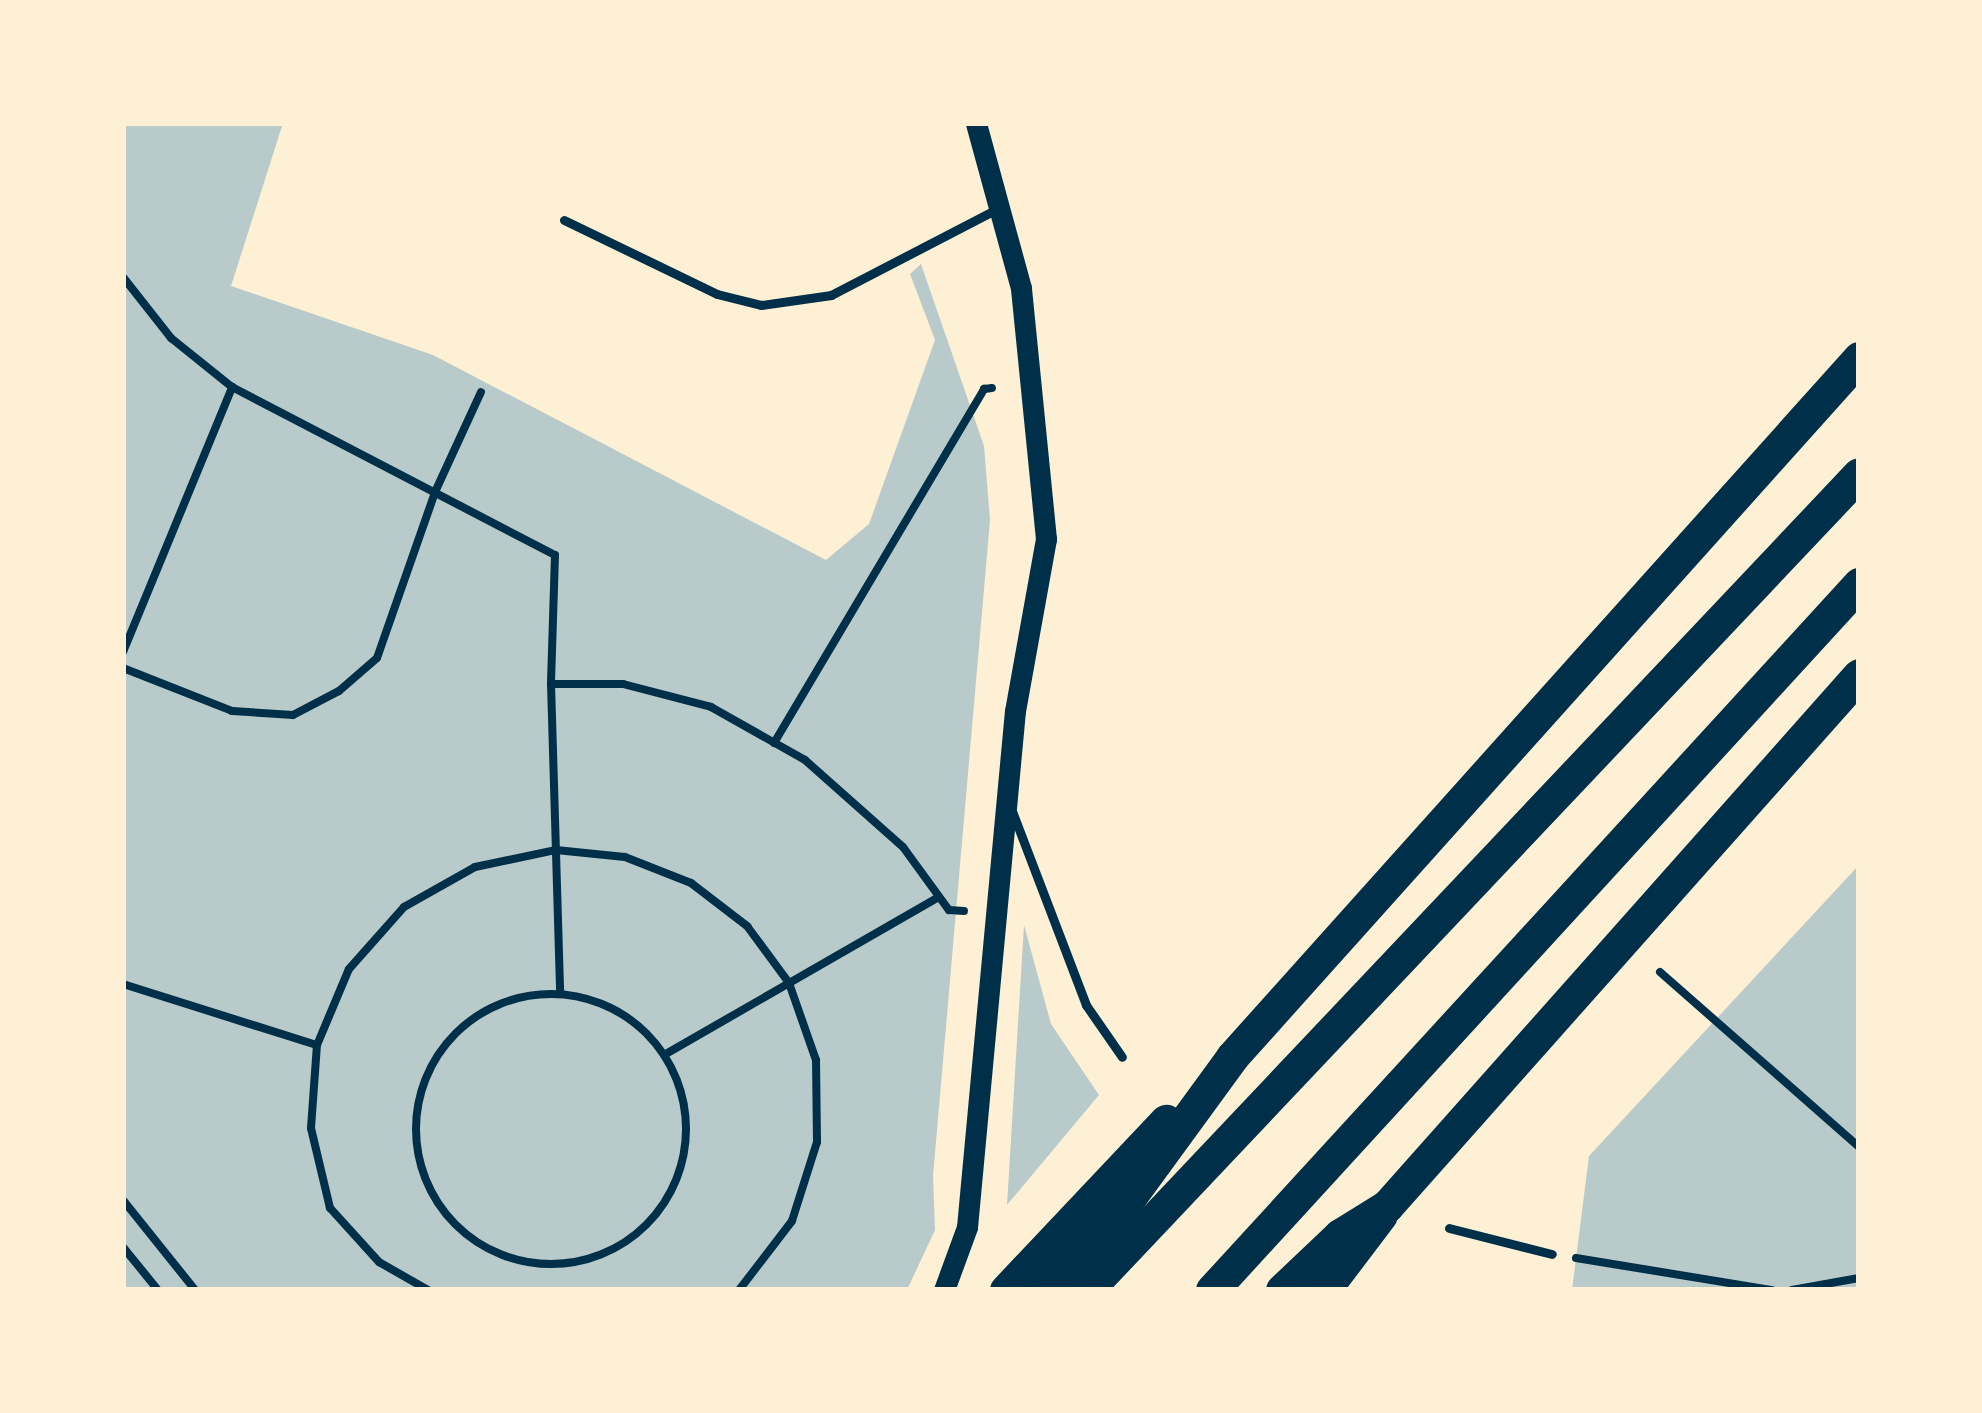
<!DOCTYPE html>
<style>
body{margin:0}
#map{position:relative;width:1982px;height:1413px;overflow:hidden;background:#fdf0d5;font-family:Inter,sans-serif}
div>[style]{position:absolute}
.green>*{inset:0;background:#b9caca}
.path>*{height:8px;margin:-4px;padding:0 4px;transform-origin:4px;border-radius:4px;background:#003049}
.path>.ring{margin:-4px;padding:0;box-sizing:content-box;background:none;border:8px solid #003049;border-radius:50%}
.service>*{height:9px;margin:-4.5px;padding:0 4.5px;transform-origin:4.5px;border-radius:4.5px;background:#003049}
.tertiary>*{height:21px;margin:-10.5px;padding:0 10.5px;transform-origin:10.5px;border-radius:10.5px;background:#003049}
.trunk>*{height:33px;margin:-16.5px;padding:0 16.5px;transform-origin:16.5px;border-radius:16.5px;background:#003049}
span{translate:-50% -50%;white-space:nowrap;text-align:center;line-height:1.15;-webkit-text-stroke:9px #fdf0d5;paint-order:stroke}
.frame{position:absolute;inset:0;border:126px solid #fdf0d5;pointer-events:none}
</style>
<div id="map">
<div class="green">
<i style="clip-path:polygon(123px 123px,283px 123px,231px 286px,433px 355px,826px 560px,869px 524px,935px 340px,910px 274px,921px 264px,984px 446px,990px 520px,933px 1176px,935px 1230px,907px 1290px,123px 1290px)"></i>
<i style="clip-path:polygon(1859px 865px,1859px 1290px,1572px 1290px,1589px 1156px)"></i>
<i style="clip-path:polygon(1024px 925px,1051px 1024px,1099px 1095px,1007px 1205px)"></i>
</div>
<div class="path">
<i style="left:123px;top:277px;width:78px;rotate:51.8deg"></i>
<i style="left:171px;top:338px;width:78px;rotate:38.8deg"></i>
<i style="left:232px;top:387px;width:364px;rotate:27.5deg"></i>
<i style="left:555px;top:555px;width:129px;rotate:91.8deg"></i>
<i style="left:551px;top:684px;width:72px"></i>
<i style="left:623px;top:684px;width:91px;rotate:14.6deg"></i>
<i style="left:711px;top:707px;width:108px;rotate:29.4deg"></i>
<i style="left:805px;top:760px;width:131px;rotate:41.6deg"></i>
<i style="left:903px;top:847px;width:78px;rotate:53.9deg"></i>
<i style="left:949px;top:910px;width:15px;rotate:4deg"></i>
<i style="left:123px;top:652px;width:287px;rotate:-67.6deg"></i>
<i style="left:123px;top:668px;width:117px;rotate:21.5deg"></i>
<i style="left:232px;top:711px;width:61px;rotate:3.8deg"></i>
<i style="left:293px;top:715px;width:52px;rotate:-27.6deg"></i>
<i style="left:339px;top:691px;width:50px;rotate:-41deg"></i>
<i style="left:377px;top:658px;width:176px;rotate:-70.7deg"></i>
<i style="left:435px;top:492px;width:110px;rotate:-65.3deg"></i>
<i style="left:551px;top:684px;width:310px;rotate:88.3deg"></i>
<i style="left:774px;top:743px;width:412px;rotate:-59.3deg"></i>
<i style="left:984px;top:389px;width:8px;rotate:-7deg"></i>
<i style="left:1660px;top:972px;width:265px;rotate:41.3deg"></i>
<i style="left:123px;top:984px;width:203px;rotate:17.5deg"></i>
<i class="ring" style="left:416px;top:994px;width:262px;height:262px"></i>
<i style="left:664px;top:1055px;width:317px;rotate:-29.9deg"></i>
<i style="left:123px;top:1200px;width:115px;rotate:51.3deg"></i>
<i style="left:123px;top:1247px;width:55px;rotate:50.9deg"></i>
<i style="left:1576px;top:1258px;width:199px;rotate:9.3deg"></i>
<i style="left:428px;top:1290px;width:56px;rotate:-150.3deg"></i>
<i style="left:379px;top:1262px;width:73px;rotate:-132.2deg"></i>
<i style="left:330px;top:1208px;width:82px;rotate:-103.4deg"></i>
<i style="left:311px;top:1128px;width:83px;rotate:-85.9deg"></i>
<i style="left:317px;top:1045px;width:82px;rotate:-67.2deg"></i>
<i style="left:349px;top:969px;width:83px;rotate:-48.4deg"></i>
<i style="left:404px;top:907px;width:81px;rotate:-29.4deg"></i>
<i style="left:475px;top:867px;width:83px;rotate:-11.9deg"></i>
<i style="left:556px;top:850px;width:69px;rotate:5.8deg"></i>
<i style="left:625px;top:857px;width:71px;rotate:21.5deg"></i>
<i style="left:691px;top:883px;width:71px;rotate:37.5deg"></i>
<i style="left:747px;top:926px;width:71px;rotate:53.6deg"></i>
<i style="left:789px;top:983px;width:82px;rotate:70.7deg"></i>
<i style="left:816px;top:1060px;width:82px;rotate:89.3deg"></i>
<i style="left:817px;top:1142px;width:83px;rotate:107.6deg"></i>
<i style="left:792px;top:1221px;width:87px;rotate:127.5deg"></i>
<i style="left:1792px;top:1290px;width:68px;rotate:-10.2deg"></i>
</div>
<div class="service">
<i style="left:564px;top:220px;width:170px;rotate:25.8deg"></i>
<i style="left:717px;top:294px;width:45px;rotate:14deg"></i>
<i style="left:761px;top:305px;width:71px;rotate:-8.1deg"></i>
<i style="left:831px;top:295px;width:189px;rotate:-27.4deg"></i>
<i style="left:1012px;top:811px;width:208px;rotate:69.1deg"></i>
<i style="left:1086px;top:1005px;width:63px;rotate:55.3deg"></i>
<i style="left:1449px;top:1228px;width:106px;rotate:14.2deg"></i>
</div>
<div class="tertiary">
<i style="left:944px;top:1290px;width:67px;rotate:-69.9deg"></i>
<i style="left:967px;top:1227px;width:518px;rotate:-84.69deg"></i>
<i style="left:1015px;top:711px;width:175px;rotate:-79.8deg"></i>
<i style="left:1046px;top:539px;width:252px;rotate:-95.7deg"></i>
<i style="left:1021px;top:288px;width:171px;rotate:-105.3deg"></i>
</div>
<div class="trunk">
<i style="left:1006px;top:1290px;width:233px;rotate:-46.6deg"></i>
<i style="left:1048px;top:1290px;width:115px;rotate:-48.2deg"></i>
<i style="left:1125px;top:1204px;width:182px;rotate:-53.9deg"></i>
<i style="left:1232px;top:1057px;width:939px;rotate:-48.11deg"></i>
<i style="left:1087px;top:1290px;width:1123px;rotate:-46.59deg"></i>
<i style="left:1212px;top:1290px;width:958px;rotate:-47.5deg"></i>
<i style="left:1282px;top:1290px;width:80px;rotate:-43.5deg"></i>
<i style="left:1340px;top:1235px;width:55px;rotate:-31.7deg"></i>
<i style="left:1387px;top:1206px;width:710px;rotate:-48.37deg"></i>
<i style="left:1324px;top:1290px;width:94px;rotate:-52.8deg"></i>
</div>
<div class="frame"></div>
</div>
